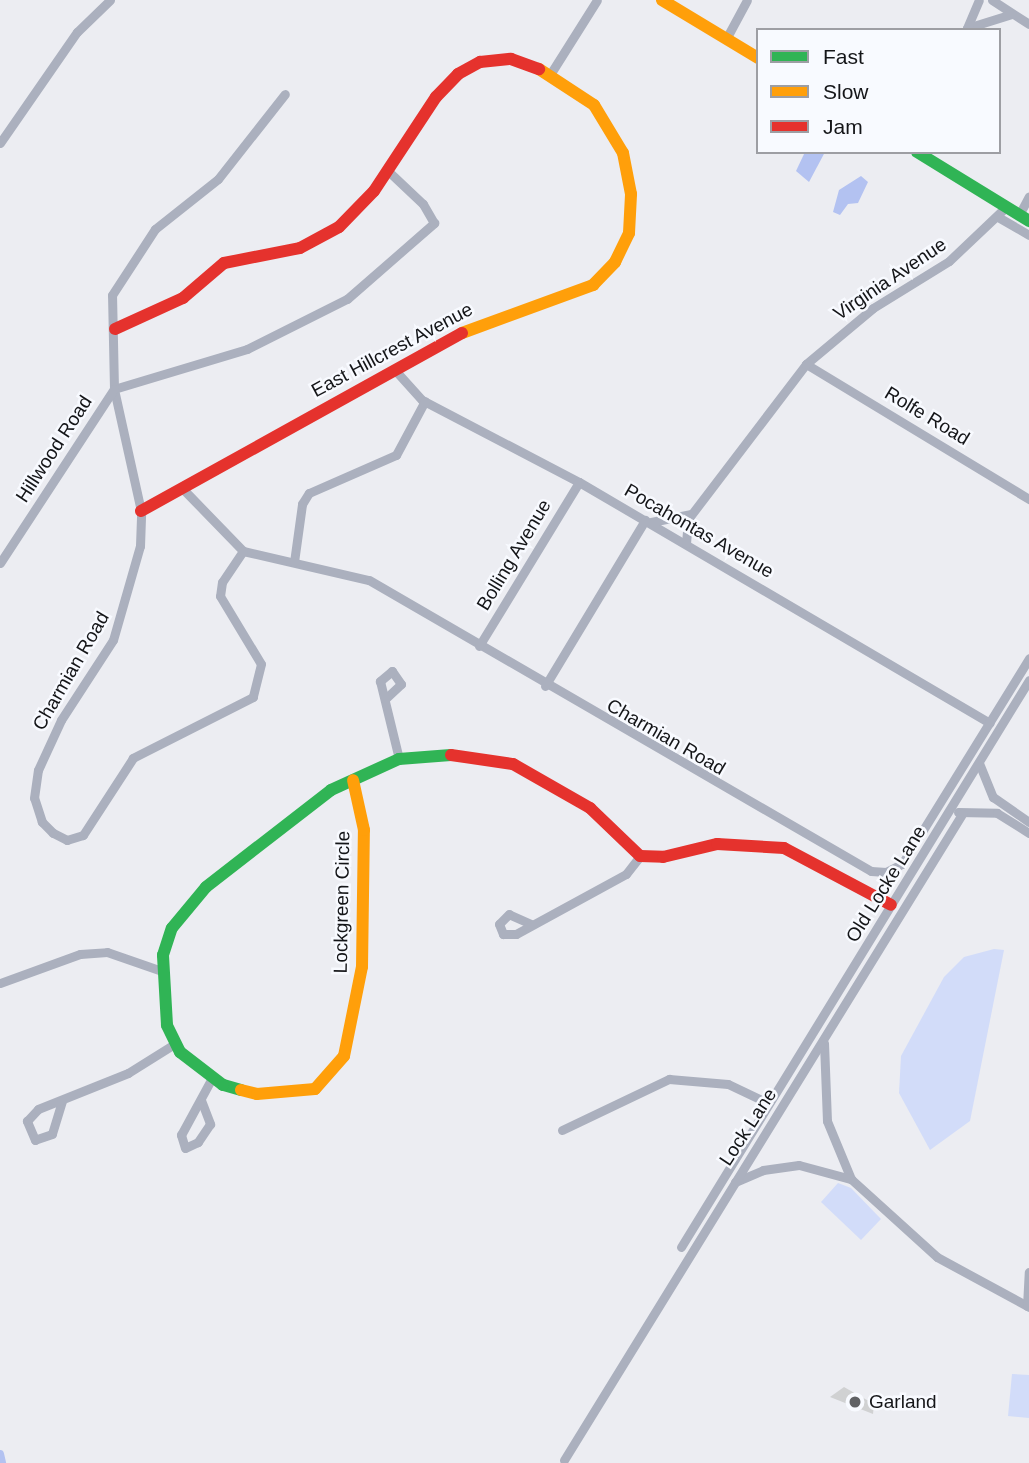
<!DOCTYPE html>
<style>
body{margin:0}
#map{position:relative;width:1029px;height:1463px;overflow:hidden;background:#ecedf2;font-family:Helvetica,sans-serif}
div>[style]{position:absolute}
.green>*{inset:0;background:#d2dcf9}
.water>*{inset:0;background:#b3c2f1}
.canal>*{height:8px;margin:-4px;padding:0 4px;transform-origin:4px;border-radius:4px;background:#b3c2f1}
.building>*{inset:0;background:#d0d1d2}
.street>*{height:9px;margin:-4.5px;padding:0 4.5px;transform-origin:4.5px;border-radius:4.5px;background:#abb0be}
.fast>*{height:12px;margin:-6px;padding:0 6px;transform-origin:6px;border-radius:6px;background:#30b455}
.slow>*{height:12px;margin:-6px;padding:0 6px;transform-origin:6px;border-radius:6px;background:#ff9f0a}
.jam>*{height:12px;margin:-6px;padding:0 6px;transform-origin:6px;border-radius:6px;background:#e5322d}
.dots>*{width:19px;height:19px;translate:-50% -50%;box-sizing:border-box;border:4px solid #f8faff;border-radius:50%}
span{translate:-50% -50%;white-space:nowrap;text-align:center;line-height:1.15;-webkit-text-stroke:5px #f8faff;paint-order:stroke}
.street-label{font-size:19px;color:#141518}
.poi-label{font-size:19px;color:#141518}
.left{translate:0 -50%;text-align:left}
.legend{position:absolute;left:756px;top:28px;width:245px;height:126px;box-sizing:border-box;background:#f8faff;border:2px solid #9d9ea3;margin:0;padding:9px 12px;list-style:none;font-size:21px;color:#141518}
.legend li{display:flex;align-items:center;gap:14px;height:35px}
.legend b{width:35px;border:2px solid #9d9ea3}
</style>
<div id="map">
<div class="green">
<i style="clip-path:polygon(994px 949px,1004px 950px,970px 1121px,930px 1150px,899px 1093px,901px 1056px,944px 977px,964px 957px)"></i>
<i style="clip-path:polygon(838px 1183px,851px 1188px,881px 1219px,861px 1240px,821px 1202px)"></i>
<i style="clip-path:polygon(1012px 1374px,1029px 1375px,1029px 1418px,1008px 1416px)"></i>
</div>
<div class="water">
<i style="clip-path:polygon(805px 152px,825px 152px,809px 182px,796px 171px)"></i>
<i style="clip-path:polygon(861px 176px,868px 182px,858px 203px,848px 204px,840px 215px,833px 212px,839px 190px)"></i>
</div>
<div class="canal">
<i style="left:0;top:1454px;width:9px;rotate:77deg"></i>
</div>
<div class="building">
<i style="clip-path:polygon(844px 1387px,874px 1404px,873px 1414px,830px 1397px)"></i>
</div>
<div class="street">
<i style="left:992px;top:0;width:44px;rotate:33deg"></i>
<i style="left:967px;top:28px;width:47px;rotate:-17.3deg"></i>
<i style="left:967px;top:28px;width:30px;rotate:-67deg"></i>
<i style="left:726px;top:39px;width:44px;rotate:-61.7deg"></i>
<i style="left:551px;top:73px;width:86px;rotate:-57.8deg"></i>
<i style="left:0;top:143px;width:135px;rotate:-55.3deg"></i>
<i style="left:77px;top:32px;width:46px;rotate:-44.1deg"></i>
<i style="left:1019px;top:215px;width:21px;rotate:-62deg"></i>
<i style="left:998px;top:217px;width:36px;rotate:30deg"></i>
<i style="left:806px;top:364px;width:261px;rotate:31.2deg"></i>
<i style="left:394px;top:369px;width:42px;rotate:47.9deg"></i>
<i style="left:422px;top:400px;width:177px;rotate:27.6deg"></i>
<i style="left:579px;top:482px;width:476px;rotate:30.4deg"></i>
<i style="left:114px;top:389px;width:139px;rotate:-16.7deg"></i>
<i style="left:247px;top:349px;width:112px;rotate:-26.6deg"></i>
<i style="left:347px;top:299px;width:116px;rotate:-41.1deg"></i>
<i style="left:434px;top:223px;width:22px;rotate:-120deg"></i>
<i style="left:423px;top:204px;width:48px;rotate:-136.7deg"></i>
<i style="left:182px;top:488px;width:88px;rotate:45.9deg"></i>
<i style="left:243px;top:551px;width:129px;rotate:13deg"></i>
<i style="left:369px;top:580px;width:580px;rotate:30.1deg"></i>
<i style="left:871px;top:871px;width:15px;rotate:4deg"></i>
<i style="left:886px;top:872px;width:18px;rotate:-27deg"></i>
<i style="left:902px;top:864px;width:242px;rotate:-58.3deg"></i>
<i style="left:651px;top:522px;width:41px;rotate:-11.3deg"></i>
<i style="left:686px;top:543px;width:24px;rotate:-85deg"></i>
<i style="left:688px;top:519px;width:195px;rotate:-52.7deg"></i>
<i style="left:806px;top:364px;width:87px;rotate:-39.9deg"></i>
<i style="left:873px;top:308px;width:89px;rotate:-31.7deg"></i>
<i style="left:949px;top:261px;width:79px;rotate:-43.5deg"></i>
<i style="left:243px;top:551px;width:37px;rotate:124deg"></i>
<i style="left:222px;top:582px;width:14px;rotate:98deg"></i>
<i style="left:220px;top:596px;width:79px;rotate:58.9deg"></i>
<i style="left:261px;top:664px;width:34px;rotate:104deg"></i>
<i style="left:253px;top:697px;width:135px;rotate:153.1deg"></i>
<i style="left:133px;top:758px;width:92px;rotate:123deg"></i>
<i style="left:83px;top:835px;width:17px;rotate:163deg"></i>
<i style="left:67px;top:840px;width:16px;rotate:-153deg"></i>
<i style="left:53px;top:833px;width:16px;rotate:-135deg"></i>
<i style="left:42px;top:822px;width:25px;rotate:-108deg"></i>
<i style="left:34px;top:798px;width:28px;rotate:-82deg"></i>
<i style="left:38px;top:770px;width:55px;rotate:-65.3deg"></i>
<i style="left:61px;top:720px;width:95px;rotate:-57deg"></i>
<i style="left:113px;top:640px;width:98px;rotate:-74deg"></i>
<i style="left:140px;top:546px;width:35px;rotate:-88deg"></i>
<i style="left:141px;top:511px;width:125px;rotate:-102.5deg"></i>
<i style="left:114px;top:389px;width:94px;rotate:-91.2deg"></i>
<i style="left:112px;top:295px;width:79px;rotate:-56.9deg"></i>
<i style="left:155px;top:229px;width:80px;rotate:-38.4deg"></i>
<i style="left:218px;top:179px;width:108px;rotate:-51.8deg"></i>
<i style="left:294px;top:562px;width:59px;rotate:-82.1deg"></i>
<i style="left:302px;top:504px;width:13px;rotate:-58deg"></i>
<i style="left:309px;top:493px;width:95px;rotate:-23.6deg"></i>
<i style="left:396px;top:455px;width:61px;rotate:-61.8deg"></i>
<i style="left:0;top:563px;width:208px;rotate:-56.8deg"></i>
<i style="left:479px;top:646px;width:192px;rotate:-58.6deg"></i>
<i style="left:545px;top:686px;width:194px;rotate:-58.9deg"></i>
<i style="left:385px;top:699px;width:22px;rotate:-43deg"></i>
<i style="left:401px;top:684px;width:16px;rotate:-125deg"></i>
<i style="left:392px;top:671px;width:16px;rotate:140deg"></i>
<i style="left:380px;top:681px;width:80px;rotate:76.3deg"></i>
<i style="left:979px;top:763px;width:37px;rotate:68deg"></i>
<i style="left:993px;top:797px;width:44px;rotate:34.8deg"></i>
<i style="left:958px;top:812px;width:39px;rotate:1deg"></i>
<i style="left:997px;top:813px;width:38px;rotate:32deg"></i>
<i style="left:531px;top:924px;width:24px;rotate:-156deg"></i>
<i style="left:509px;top:914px;width:14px;rotate:135deg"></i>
<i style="left:499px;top:924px;width:11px;rotate:68deg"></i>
<i style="left:503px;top:934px;width:13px"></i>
<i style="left:516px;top:934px;width:125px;rotate:-28.6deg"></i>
<i style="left:626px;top:874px;width:23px;rotate:-52deg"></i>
<i style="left:0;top:983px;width:85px;rotate:-19.9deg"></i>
<i style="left:80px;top:954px;width:27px;rotate:-4deg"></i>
<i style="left:107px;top:952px;width:58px;rotate:19.1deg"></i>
<i style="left:824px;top:1043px;width:78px;rotate:87.8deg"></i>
<i style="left:827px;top:1121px;width:63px;rotate:67.5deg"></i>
<i style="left:851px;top:1179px;width:116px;rotate:42.2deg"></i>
<i style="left:937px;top:1257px;width:105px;rotate:28.5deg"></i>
<i style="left:201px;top:1100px;width:26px;rotate:69deg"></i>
<i style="left:210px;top:1124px;width:22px;rotate:124deg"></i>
<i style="left:198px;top:1142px;width:14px;rotate:155deg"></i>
<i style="left:185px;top:1148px;width:14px;rotate:-107deg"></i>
<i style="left:181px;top:1135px;width:65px;rotate:-61.5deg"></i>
<i style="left:62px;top:1101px;width:34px;rotate:107deg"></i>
<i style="left:52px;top:1134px;width:18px;rotate:161deg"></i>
<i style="left:35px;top:1140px;width:21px;rotate:-113deg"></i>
<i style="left:27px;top:1121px;width:16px;rotate:-47deg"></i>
<i style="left:38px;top:1109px;width:97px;rotate:-21.8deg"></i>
<i style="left:128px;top:1073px;width:57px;rotate:-32deg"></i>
<i style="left:562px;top:1130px;width:119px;rotate:-25.5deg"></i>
<i style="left:669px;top:1079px;width:59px;rotate:4.8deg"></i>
<i style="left:728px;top:1084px;width:44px;rotate:25.4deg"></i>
<i style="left:735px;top:1182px;width:30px;rotate:-23deg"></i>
<i style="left:763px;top:1170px;width:36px;rotate:-8deg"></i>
<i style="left:799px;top:1165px;width:54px;rotate:15.1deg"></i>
<i style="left:681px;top:1247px;width:665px;rotate:-58.46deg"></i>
<i style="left:1027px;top:1306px;width:34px;rotate:-87deg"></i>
<i style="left:564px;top:1460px;width:759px;rotate:-58.36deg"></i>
</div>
<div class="fast">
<i style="left:917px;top:152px;width:132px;rotate:31.6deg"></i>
<i style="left:241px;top:1090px;width:19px;rotate:-164deg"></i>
<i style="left:223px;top:1085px;width:54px;rotate:-142.5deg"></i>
<i style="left:180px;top:1052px;width:30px;rotate:-116deg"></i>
<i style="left:167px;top:1025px;width:70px;rotate:-93.3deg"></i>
<i style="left:163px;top:955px;width:28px;rotate:-72deg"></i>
<i style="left:172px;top:928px;width:53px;rotate:-50.3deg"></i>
<i style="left:206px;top:887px;width:158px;rotate:-37.8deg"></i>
<i style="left:331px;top:790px;width:75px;rotate:-24.5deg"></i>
<i style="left:399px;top:759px;width:52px;rotate:-4.4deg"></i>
</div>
<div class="slow">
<i style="left:662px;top:0;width:112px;rotate:31.1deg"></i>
<i style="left:462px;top:333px;width:140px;rotate:-20.1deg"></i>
<i style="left:593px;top:285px;width:32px;rotate:-46deg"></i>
<i style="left:615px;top:262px;width:32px;rotate:-64deg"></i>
<i style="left:629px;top:233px;width:39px;rotate:-87deg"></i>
<i style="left:631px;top:194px;width:42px;rotate:-101deg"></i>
<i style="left:623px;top:153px;width:56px;rotate:-121.1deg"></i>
<i style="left:594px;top:105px;width:66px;rotate:-146.8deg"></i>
<i style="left:241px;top:1090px;width:16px;rotate:14deg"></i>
<i style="left:257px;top:1094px;width:58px;rotate:-4.9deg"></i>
<i style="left:315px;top:1089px;width:44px;rotate:-48.7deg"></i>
<i style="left:344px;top:1056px;width:91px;rotate:-78.6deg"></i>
<i style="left:362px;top:967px;width:137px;rotate:-89.2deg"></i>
<i style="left:364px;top:830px;width:51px;rotate:-102.4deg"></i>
</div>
<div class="jam">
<i style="left:115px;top:329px;width:75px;rotate:-24.5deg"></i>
<i style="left:183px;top:298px;width:54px;rotate:-40.5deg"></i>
<i style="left:224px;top:263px;width:77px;rotate:-11.2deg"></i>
<i style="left:300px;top:248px;width:44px;rotate:-28.3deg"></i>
<i style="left:339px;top:227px;width:50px;rotate:-45.8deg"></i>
<i style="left:374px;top:191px;width:113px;rotate:-56.6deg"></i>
<i style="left:436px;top:97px;width:32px;rotate:-46deg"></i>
<i style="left:458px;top:74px;width:25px;rotate:-29deg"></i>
<i style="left:480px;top:62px;width:31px;rotate:-6deg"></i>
<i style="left:511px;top:59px;width:30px;rotate:20deg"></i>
<i style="left:141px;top:511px;width:367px;rotate:-29deg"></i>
<i style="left:451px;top:755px;width:63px;rotate:8.3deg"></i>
<i style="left:513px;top:764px;width:89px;rotate:29.7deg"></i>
<i style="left:590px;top:808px;width:69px;rotate:43.8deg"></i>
<i style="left:640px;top:856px;width:23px;rotate:2deg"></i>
<i style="left:663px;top:857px;width:56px;rotate:-13.5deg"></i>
<i style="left:717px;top:844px;width:67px;rotate:3.4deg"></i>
<i style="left:784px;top:848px;width:121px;rotate:28deg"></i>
</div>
<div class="dots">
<i style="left:855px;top:1402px;background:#606164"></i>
</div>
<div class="street-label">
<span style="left:890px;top:279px;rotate:-34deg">Virginia Avenue</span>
<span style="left:392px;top:350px;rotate:-28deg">East Hillcrest Avenue</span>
<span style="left:927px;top:416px;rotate:31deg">Rolfe Road</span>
<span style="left:54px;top:449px;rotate:-57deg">Hillwood Road</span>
<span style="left:699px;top:531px;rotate:30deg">Pocahontas Avenue</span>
<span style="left:514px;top:555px;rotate:-59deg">Bolling Avenue</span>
<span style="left:71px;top:671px;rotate:-60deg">Charmian Road</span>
<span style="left:666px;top:737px;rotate:30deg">Charmian Road</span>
<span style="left:886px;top:884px;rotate:-58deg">Old Locke Lane</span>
<span style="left:342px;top:902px;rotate:-89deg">Lockgreen Circle</span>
<span style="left:748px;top:1127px;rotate:-57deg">Lock Lane</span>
</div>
<div class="poi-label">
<span class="left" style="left:869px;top:1402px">Garland</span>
</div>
<ul class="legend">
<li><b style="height:9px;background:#30b455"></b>Fast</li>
<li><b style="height:9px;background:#ff9f0a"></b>Slow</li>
<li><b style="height:9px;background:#e5322d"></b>Jam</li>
</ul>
</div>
